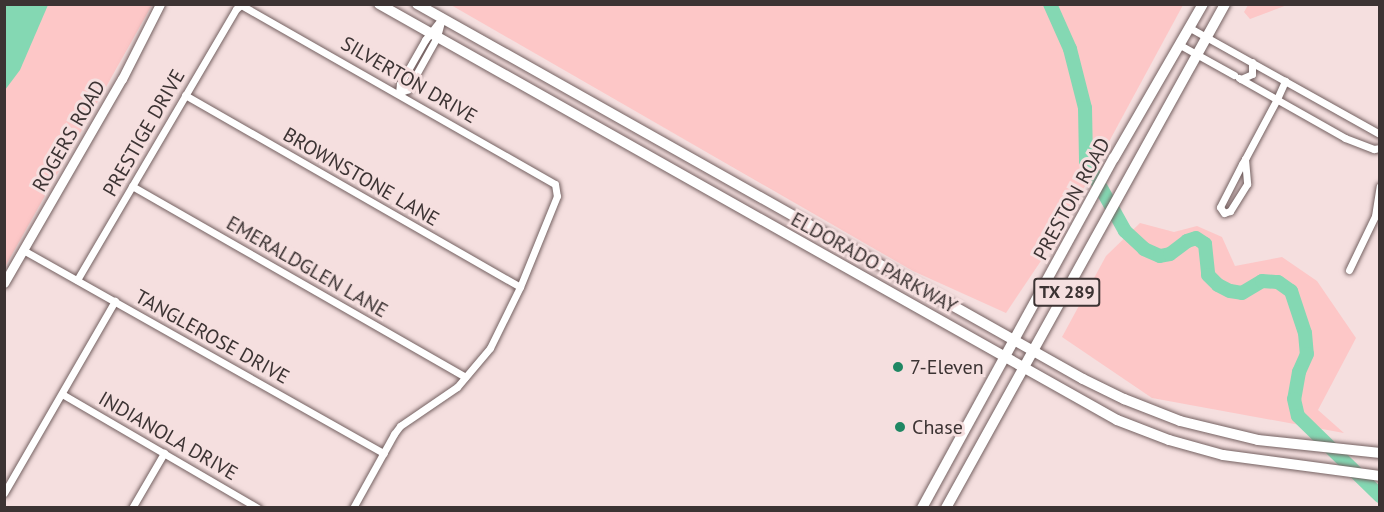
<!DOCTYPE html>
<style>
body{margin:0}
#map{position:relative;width:1384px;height:512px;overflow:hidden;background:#f5dfdf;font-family:"PT Sans",sans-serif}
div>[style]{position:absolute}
.green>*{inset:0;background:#fdc7c7}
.water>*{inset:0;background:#84d8b3}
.river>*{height:14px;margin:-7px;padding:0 7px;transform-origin:7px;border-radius:7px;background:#84d8b3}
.roads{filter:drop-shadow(0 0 2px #746161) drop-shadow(0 0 2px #746161)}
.minor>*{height:7px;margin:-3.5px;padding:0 3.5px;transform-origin:3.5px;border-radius:3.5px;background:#fff}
.tertiary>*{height:9px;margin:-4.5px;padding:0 4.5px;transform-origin:4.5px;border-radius:4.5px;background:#fff}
.primary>*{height:10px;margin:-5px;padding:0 5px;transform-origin:5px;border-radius:5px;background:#fff}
.dots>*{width:16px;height:16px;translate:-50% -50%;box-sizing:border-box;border:3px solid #f5dfdf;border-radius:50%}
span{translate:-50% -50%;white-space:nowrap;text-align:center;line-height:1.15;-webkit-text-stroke:6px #f5dfdf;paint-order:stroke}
.shield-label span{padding:2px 4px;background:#f5dfdf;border:2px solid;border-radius:4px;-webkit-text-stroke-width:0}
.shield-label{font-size:18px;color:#3c3333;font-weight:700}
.street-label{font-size:20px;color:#3c3333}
.poi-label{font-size:20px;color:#3c3333}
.left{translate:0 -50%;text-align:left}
.frame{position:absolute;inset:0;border:6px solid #3c3333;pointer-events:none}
</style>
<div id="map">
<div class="green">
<i style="clip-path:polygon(5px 5px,152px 5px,5px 267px)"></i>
<i style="clip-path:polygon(451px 5px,1183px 5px,1059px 234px,1006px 313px,913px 271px)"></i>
<i style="clip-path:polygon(1248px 5px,1248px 4px,1287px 5px,1250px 19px,1244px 12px)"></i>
<i style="clip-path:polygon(1140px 223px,1174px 232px,1197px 226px,1222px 237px,1235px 266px,1282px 257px,1317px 281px,1356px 338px,1318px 410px,1344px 433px,1152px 398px,1062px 337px,1106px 256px)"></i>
</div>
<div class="water">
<i style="clip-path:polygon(5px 4px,48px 5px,20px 70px,5px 90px)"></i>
</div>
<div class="river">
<i style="left:1050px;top:4px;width:49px;rotate:66deg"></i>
<i style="left:1070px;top:49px;width:61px;rotate:75.7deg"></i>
<i style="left:1085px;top:108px;width:53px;rotate:88.9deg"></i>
<i style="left:1086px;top:161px;width:80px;rotate:60.9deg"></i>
<i style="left:1125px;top:231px;width:26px;rotate:43deg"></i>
<i style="left:1144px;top:249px;width:17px;rotate:24deg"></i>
<i style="left:1160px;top:256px;width:10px;rotate:-11deg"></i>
<i style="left:1170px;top:254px;width:21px;rotate:-37deg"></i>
<i style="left:1187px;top:241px;width:9px;rotate:-18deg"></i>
<i style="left:1196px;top:238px;width:11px;rotate:34deg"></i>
<i style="left:1205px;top:244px;width:31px;rotate:84deg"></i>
<i style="left:1208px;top:275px;width:14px;rotate:45deg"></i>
<i style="left:1218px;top:285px;width:13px;rotate:27deg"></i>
<i style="left:1230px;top:291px;width:12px;rotate:9deg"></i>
<i style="left:1242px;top:293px;width:23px;rotate:-31deg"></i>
<i style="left:1262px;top:281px;width:16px;rotate:4deg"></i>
<i style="left:1278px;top:282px;width:16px;rotate:35deg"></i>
<i style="left:1291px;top:291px;width:44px;rotate:71.6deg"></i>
<i style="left:1305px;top:333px;width:21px;rotate:85deg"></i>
<i style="left:1307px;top:354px;width:20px;rotate:114deg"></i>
<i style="left:1299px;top:372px;width:27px;rotate:100deg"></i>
<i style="left:1294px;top:399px;width:17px;rotate:77deg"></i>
<i style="left:1298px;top:416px;width:115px;rotate:44.3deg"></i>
</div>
<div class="roads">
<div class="minor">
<i style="left:442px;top:18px;width:20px;rotate:105deg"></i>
<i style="left:437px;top:37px;width:60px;rotate:119.1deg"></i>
<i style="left:408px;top:89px;width:10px;rotate:156deg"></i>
<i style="left:399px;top:93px;width:9px;rotate:-84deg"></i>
<i style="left:400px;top:84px;width:51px;rotate:-60.4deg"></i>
<i style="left:425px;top:40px;width:28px;rotate:-52deg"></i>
<i style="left:1190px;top:28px;width:218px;rotate:29.2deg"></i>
<i style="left:1180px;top:45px;width:62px;rotate:29.1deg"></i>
<i style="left:1239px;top:78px;width:122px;rotate:29.5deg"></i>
<i style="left:1345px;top:138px;width:31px;rotate:21deg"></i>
<i style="left:1374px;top:149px;width:6px;rotate:-9deg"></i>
<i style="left:1241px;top:79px;width:12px;rotate:-24deg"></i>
<i style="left:1252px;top:74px;width:12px;rotate:-90deg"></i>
<i style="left:185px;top:95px;width:386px;rotate:29.8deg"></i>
<i style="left:1245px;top:159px;width:25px;rotate:85deg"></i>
<i style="left:1247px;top:184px;width:32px;rotate:122deg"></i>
<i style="left:1230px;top:211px;width:6px;rotate:162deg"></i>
<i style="left:1224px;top:213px;width:7px;rotate:-124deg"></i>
<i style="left:1220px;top:207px;width:48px;rotate:-62.9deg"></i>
<i style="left:1242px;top:164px;width:6px;rotate:-59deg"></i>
<i style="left:1245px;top:159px;width:68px;rotate:-61.9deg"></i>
<i style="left:1277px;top:99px;width:20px;rotate:-66deg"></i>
<i style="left:132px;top:186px;width:384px;rotate:29.8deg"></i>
<i style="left:23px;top:250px;width:414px;rotate:29.4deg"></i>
<i style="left:1349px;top:270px;width:60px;rotate:-64.3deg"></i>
<i style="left:1375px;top:216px;width:30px;rotate:-81deg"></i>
<i style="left:77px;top:280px;width:314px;rotate:-59.6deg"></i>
<i style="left:236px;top:9px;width:6px;rotate:-39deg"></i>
<i style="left:241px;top:5px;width:361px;rotate:29.7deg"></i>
<i style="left:555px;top:184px;width:12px;rotate:81deg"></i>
<i style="left:557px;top:196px;width:98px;rotate:112.1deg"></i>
<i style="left:520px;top:287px;width:68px;rotate:116.2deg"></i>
<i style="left:490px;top:348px;width:51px;rotate:130.2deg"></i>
<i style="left:457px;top:387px;width:69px;rotate:145.6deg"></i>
<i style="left:400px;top:426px;width:10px;rotate:127deg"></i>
<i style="left:394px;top:434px;width:85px;rotate:119deg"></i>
<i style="left:62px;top:394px;width:227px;rotate:30.2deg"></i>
<i style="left:4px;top:493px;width:222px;rotate:-60deg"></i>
<i style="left:132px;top:508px;width:64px;rotate:-59.8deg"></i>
</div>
<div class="tertiary">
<i style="left:4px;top:283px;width:236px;rotate:-60deg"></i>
<i style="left:122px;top:79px;width:84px;rotate:-63.1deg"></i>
</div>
<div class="primary">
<i style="left:379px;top:4px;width:847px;rotate:29.41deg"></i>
<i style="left:1117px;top:420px;width:56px;rotate:21deg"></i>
<i style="left:1169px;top:440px;width:56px;rotate:15.5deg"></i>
<i style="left:1223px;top:455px;width:158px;rotate:7.6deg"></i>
<i style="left:417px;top:4px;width:764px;rotate:29.38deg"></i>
<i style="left:1083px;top:379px;width:46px;rotate:26deg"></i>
<i style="left:1124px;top:399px;width:60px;rotate:21.4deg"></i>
<i style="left:1180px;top:421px;width:80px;rotate:13.7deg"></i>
<i style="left:1258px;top:440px;width:123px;rotate:6.1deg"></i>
<i style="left:922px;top:508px;width:399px;rotate:-61.3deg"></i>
<i style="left:1114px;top:158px;width:178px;rotate:-60deg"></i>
<i style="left:946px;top:508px;width:576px;rotate:-61.03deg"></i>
</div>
</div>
<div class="dots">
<i style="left:898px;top:367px;background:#1f8763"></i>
<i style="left:900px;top:427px;background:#1f8763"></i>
</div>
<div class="shield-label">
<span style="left:1067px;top:292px">TX 289</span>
</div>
<div class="street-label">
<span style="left:409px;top:80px;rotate:30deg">SILVERTON DRIVE</span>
<span style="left:144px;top:133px;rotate:-60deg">PRESTIGE DRIVE</span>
<span style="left:69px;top:136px;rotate:-60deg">ROGERS ROAD</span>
<span style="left:361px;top:177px;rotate:30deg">BROWNSTONE LANE</span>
<span style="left:1072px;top:199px;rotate:-61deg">PRESTON ROAD</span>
<span style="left:874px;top:263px;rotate:29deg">ELDORADO PARKWAY</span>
<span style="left:307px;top:267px;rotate:30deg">EMERALDGLEN LANE</span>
<span style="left:212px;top:337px;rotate:29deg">TANGLEROSE DRIVE</span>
<span style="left:168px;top:436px;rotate:30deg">INDIANOLA DRIVE</span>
</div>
<div class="poi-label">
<span class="left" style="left:910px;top:367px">7-Eleven</span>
<span class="left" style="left:912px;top:427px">Chase</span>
</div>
<div class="frame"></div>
</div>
